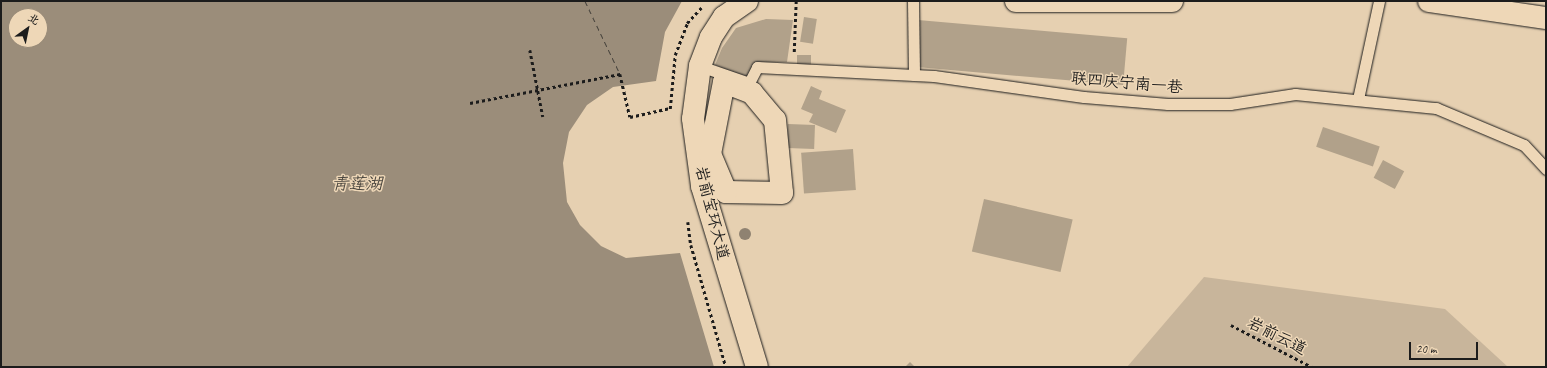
<!DOCTYPE html>
<meta charset="utf-8">
<style>
body{margin:0}
#map{position:relative;width:1547px;height:368px;overflow:hidden;background:#e6d0b1;font-family:Caveat,"LXGW WenKai TC",sans-serif}
div>[style]{position:absolute}
.green>*{inset:0;background:#c8b59b}
.water>*{inset:0;background:#9b8d7a}
.ferry>*{height:1px;margin-top:-0.5px;transform-origin:0;background:repeating-linear-gradient(90deg,#48443d 0 5px,transparent 0 9px)}
.building>*{inset:0;background:#b1a18a;transform-origin:0 0}
.path>*{height:2.5px;margin-top:-1.25px;transform-origin:0;background:repeating-linear-gradient(90deg,#1c1c1c 0 3px,transparent 0 6px)}
.roads{filter:drop-shadow(0 0 1px #1c1c1c) drop-shadow(0 0 1px #1c1c1c)}
.lane>*{height:11px;margin:-5.5px;padding:0 5.5px;transform-origin:5.5px;border-radius:5.5px;background:#eed7b7}
.street>*{height:22px;margin:-11px;padding:0 11px;transform-origin:11px;border-radius:11px;background:#eed7b7}
.trees>*{width:12px;height:12px;margin:-6px;border-radius:50%;background:#8f8271}
span{translate:-50% -50%;white-space:nowrap;text-align:center;line-height:1.15;-webkit-text-stroke:3px #eed7b7;paint-order:stroke}
.street-label{font-size:16px;color:#1c1c1c}
.water-label{font-size:17px;color:#48443d;font-style:italic}
.frame{position:absolute;inset:0;border:2px solid #1c1c1c;pointer-events:none}
.north{position:absolute;left:8px;top:8px;width:40px;height:40px;box-sizing:border-box;background:#eed7b7;border:1px solid #9a8c79;border-radius:50%;rotate:33deg;font-size:11px;font-weight:700;line-height:16px;text-align:center;color:#1c1c1c}
.north::after{content:'';display:block;margin:auto;width:14px;height:18px;background:#1c1c1c;clip-path:polygon(50% 0,100% 100%,50% 72%,0 100%)}
.scale{position:absolute;left:1409px;top:342px;width:69px;height:18px;box-sizing:border-box;border:2px solid #1c1c1c;border-top:0;padding-left:5px;font-size:12px;line-height:14px;white-space:nowrap;color:#1c1c1c;-webkit-text-stroke:3px #eed7b7;paint-order:stroke}
</style>
<div id="map">
<div class="green">
<i style="clip-path:polygon(1204px 277px,1445px 309px,1508px 367px,1127px 367px)"></i>
</div>
<div class="water">
<i style="clip-path:polygon(evenodd,1px 1px,682px 1px,665px 32px,656px 81px,613px 87px,587px 105px,569px 132px,563px 163px,567px 202px,580px 225px,601px 246px,626px 258px,680px 253px,714px 367px,1px 367px,1px 1px,16px 16px,40px 16px,40px 40px,16px 40px,16px 16px)"></i>
</div>
<div class="ferry">
<i style="left:585px;top:1px;width:81px;rotate:64.4deg"></i>
</div>
<div class="building">
<i style="left:804px;top:17px;width:13px;height:25px;rotate:9deg"></i>
<i style="clip-path:polygon(766px 19px,793px 20px,787px 62px,756px 62px,749px 80px,715px 65px,722px 48px,736px 28px)"></i>
<i style="left:918px;top:20px;width:210px;height:47px;rotate:5deg"></i>
<i style="left:797px;top:55px;width:14px;height:10px"></i>
<i style="clip-path:polygon(811px 86px,822px 91px,819px 99px,846px 110px,836px 133px,809px 122px,813px 114px,801px 109px)"></i>
<i style="left:788px;top:124px;width:27px;height:24px;rotate:2deg"></i>
<i style="left:1323px;top:127px;width:60px;height:21px;rotate:19deg"></i>
<i style="left:853px;top:149px;width:41px;height:52px;rotate:86deg"></i>
<i style="left:1383px;top:160px;width:24px;height:20px;rotate:28deg"></i>
<i style="left:984px;top:199px;width:91px;height:54px;rotate:13deg"></i>
<i style="clip-path:polygon(910px 362px,915px 367px,905px 367px)"></i>
</div>
<div class="path">
<i style="left:530px;top:50px;width:68px;rotate:79deg"></i>
<i style="left:794px;top:52px;width:51px;rotate:-87.8deg"></i>
<i style="left:470px;top:103px;width:153px;rotate:-10.9deg"></i>
<i style="left:620px;top:74px;width:44px;rotate:76.9deg"></i>
<i style="left:630px;top:117px;width:41px;rotate:-12.7deg"></i>
<i style="left:670px;top:109px;width:54px;rotate:-84.7deg"></i>
<i style="left:675px;top:55px;width:34px;rotate:-69deg"></i>
<i style="left:687px;top:23px;width:21px;rotate:-47deg"></i>
<i style="left:688px;top:222px;width:23px;rotate:83deg"></i>
<i style="left:691px;top:245px;width:127px;rotate:74deg"></i>
<i style="left:1231px;top:325px;width:91px;rotate:27.4deg"></i>
</div>
<div class="roads">
<div class="lane">
<i style="left:913px;top:1px;width:74px;rotate:89.2deg"></i>
<i style="left:700px;top:66px;width:52px;rotate:19.1deg"></i>
<i style="left:749px;top:83px;width:18px;rotate:-63deg"></i>
<i style="left:757px;top:67px;width:177px;rotate:2.9deg"></i>
<i style="left:934px;top:76px;width:151px;rotate:8deg"></i>
<i style="left:1084px;top:97px;width:84px;rotate:4.8deg"></i>
<i style="left:1168px;top:104px;width:62px"></i>
<i style="left:1230px;top:104px;width:66px;rotate:-8.7deg"></i>
<i style="left:1295px;top:94px;width:142px;rotate:5.7deg"></i>
<i style="left:1436px;top:108px;width:95px;rotate:22.8deg"></i>
<i style="left:1524px;top:145px;width:33px;rotate:47deg"></i>
<i style="left:1358px;top:99px;width:100px;rotate:-77.9deg"></i>
</div>
<div class="street">
<i style="left:747px;top:1px;width:28px;rotate:145deg"></i>
<i style="left:724px;top:17px;width:24px;rotate:123deg"></i>
<i style="left:711px;top:37px;width:31px;rotate:111deg"></i>
<i style="left:700px;top:66px;width:53px;rotate:97.5deg"></i>
<i style="left:693px;top:119px;width:68px;rotate:82.3deg"></i>
<i style="left:702px;top:186px;width:189px;rotate:73.1deg"></i>
<i style="left:1016px;top:1px;width:156px"></i>
<i style="left:1429px;top:1px;width:118px;rotate:8.3deg"></i>
<i style="left:724px;top:82px;width:30px;rotate:21deg"></i>
<i style="left:752px;top:93px;width:35px;rotate:50deg"></i>
<i style="left:775px;top:120px;width:73px;rotate:84.5deg"></i>
<i style="left:782px;top:193px;width:56px;rotate:-179deg"></i>
<i style="left:726px;top:192px;width:41px;rotate:-112.8deg"></i>
<i style="left:710px;top:154px;width:73px;rotate:-79deg"></i>
</div>
</div>
<div class="trees">
<i style="left:745px;top:234px"></i>
</div>
<div class="street-label">
<span style="left:1127px;top:83px;rotate:5deg">联四庆宁南一巷</span>
<span style="left:712px;top:213px;rotate:76deg">岩前宝环大道</span>
<span style="left:1277px;top:336px;rotate:27deg">岩前云道</span>
</div>
<div class="water-label">
<span style="left:357px;top:184px">青莲湖</span>
</div>
<div class="frame"></div>
<div class="north">北</div>
<div class="scale">20 m</div>
</div>
